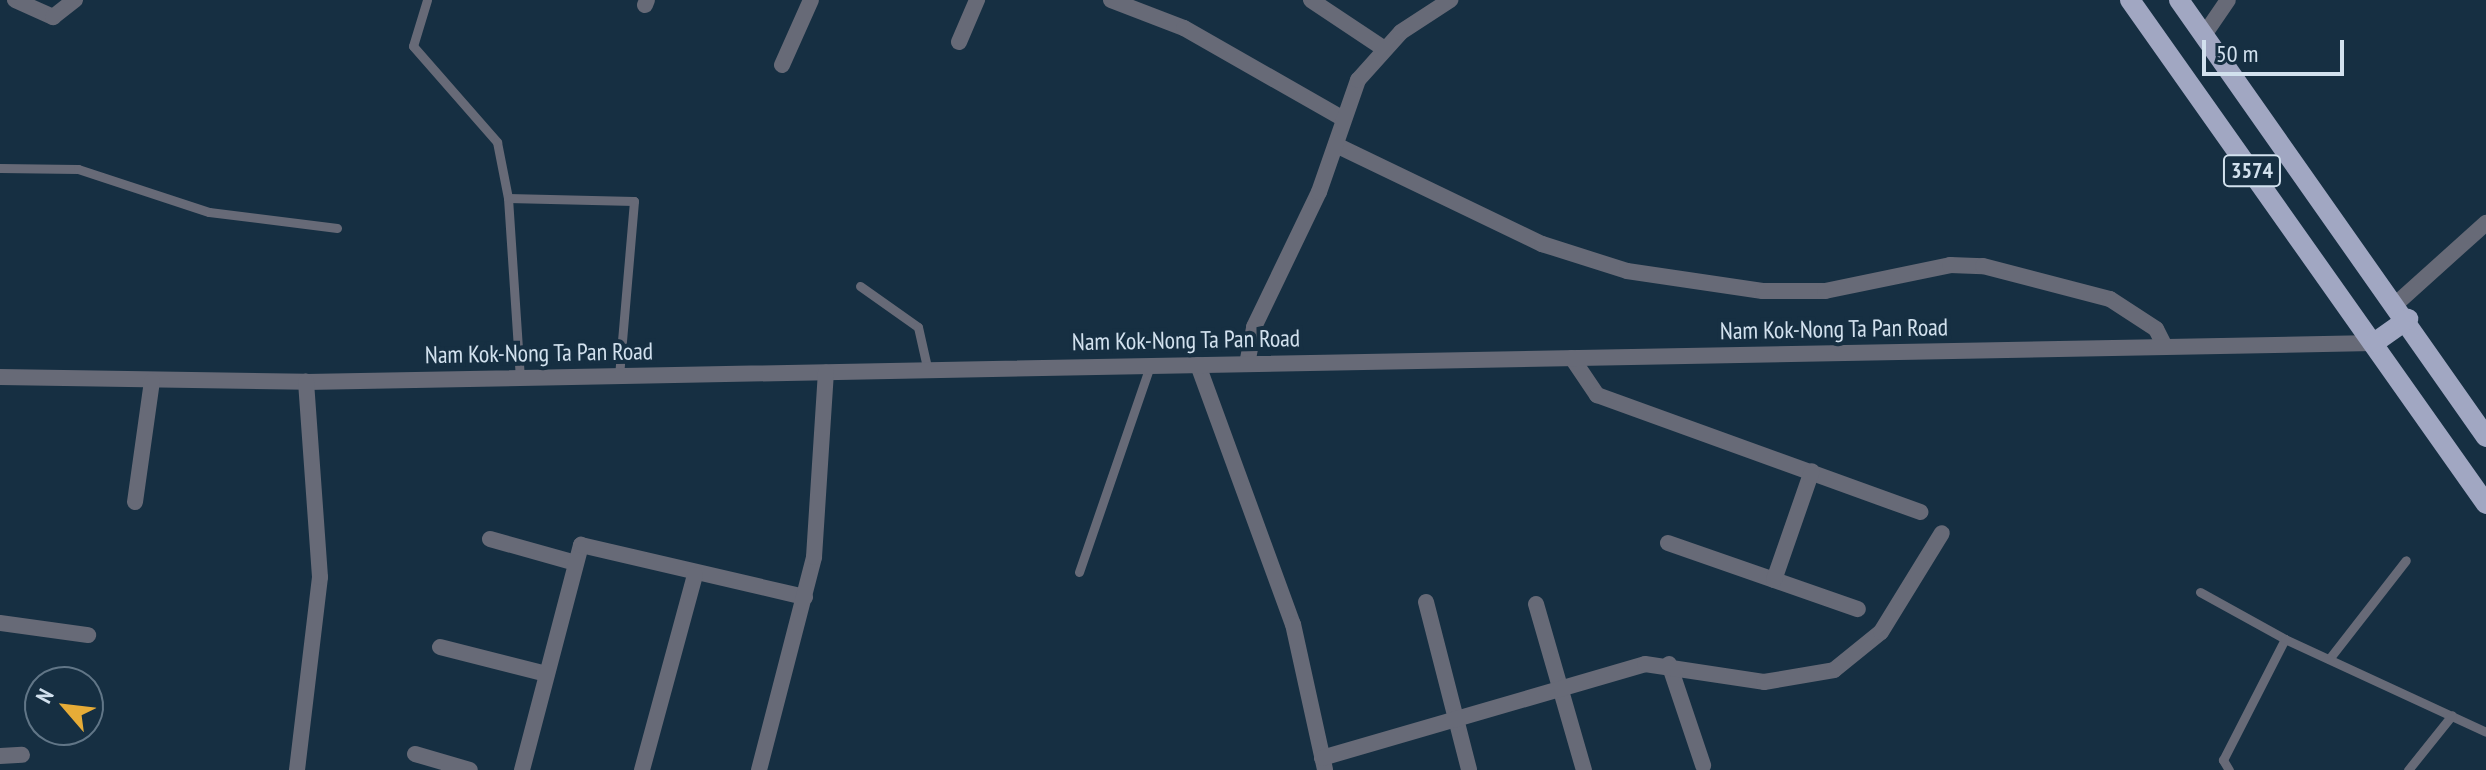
<!DOCTYPE html>
<style>
body{margin:0}
#map{position:relative;width:2486px;height:770px;overflow:hidden;background:#162f42;font-family:"PT Sans Narrow",sans-serif}
div>[style]{position:absolute}
.lane>*{height:9px;margin:-4.5px;padding:0 4.5px;transform-origin:4.5px;border-radius:4.5px;background:#676a77}
.street>*{height:16px;margin:-8px;padding:0 8px;transform-origin:8px;border-radius:8px;background:#676a77}
.primary>*{height:20px;margin:-10px;padding:0 10px;transform-origin:10px;border-radius:10px;background:#a1a7c2}
span{translate:-50% -50%;white-space:nowrap;text-align:center;line-height:1.15;-webkit-text-stroke:8px #162f42;paint-order:stroke}
.shield-label span{padding:2px 6px;background:#162f42;border:2px solid;border-radius:6px;-webkit-text-stroke-width:0}
.shield-label{font-size:22px;color:#d2e1ee;font-weight:700}
.street-label{font-size:24px;color:#d2e1ee}
.north{position:absolute;left:24px;top:666px;width:80px;height:80px;box-sizing:border-box;background:#162f42;border:2px solid #617687;border-radius:50%;rotate:298deg;font-size:22px;font-weight:700;line-height:32px;text-align:center;color:#d2e1ee}
.north::after{content:'';display:block;margin:auto;width:28px;height:36px;background:#e7ac37;clip-path:polygon(50% 0,100% 100%,50% 72%,0 100%)}
.scale{position:absolute;left:2202px;top:40px;width:142px;height:36px;box-sizing:border-box;border:4px solid #d2e1ee;border-top:0;padding-left:10px;font-size:24px;line-height:28px;white-space:nowrap;color:#d2e1ee;-webkit-text-stroke:6px #162f42;paint-order:stroke}
</style>
<div id="map">
<div class="lane">
<i style="left:427px;top:0;width:48px;rotate:106.9deg"></i>
<i style="left:413px;top:46px;width:128px;rotate:48.8deg"></i>
<i style="left:497px;top:142px;width:57px;rotate:78.9deg"></i>
<i style="left:508px;top:198px;width:180px;rotate:86.2deg"></i>
<i style="left:0;top:168px;width:78px;rotate:0.7deg"></i>
<i style="left:78px;top:169px;width:138px;rotate:18.2deg"></i>
<i style="left:209px;top:212px;width:129px;rotate:7.1deg"></i>
<i style="left:508px;top:198px;width:126px;rotate:1.4deg"></i>
<i style="left:634px;top:201px;width:176px;rotate:94.9deg"></i>
<i style="left:860px;top:286px;width:71px;rotate:35.3deg"></i>
<i style="left:918px;top:327px;width:41px;rotate:77.3deg"></i>
<i style="left:1079px;top:572px;width:218px;rotate:-71deg"></i>
<i style="left:2200px;top:592px;width:97px;rotate:28.9deg"></i>
<i style="left:2329px;top:659px;width:125px;rotate:-52.1deg"></i>
<i style="left:2229px;top:770px;width:12px;rotate:-121deg"></i>
<i style="left:2223px;top:760px;width:136px;rotate:-62.9deg"></i>
<i style="left:2285px;top:639px;width:221px;rotate:24.8deg"></i>
<i style="left:2408px;top:770px;width:70px;rotate:-51.3deg"></i>
</div>
<div class="street">
<i style="left:15px;top:0;width:42px;rotate:24.1deg"></i>
<i style="left:53px;top:17px;width:28px;rotate:-38deg"></i>
<i style="left:1111px;top:0;width:78px;rotate:21deg"></i>
<i style="left:1184px;top:28px;width:182px;rotate:29.7deg"></i>
<i style="left:1311px;top:0;width:87px;rotate:33.7deg"></i>
<i style="left:645px;top:5px;width:5px;rotate:-68deg"></i>
<i style="left:2204px;top:35px;width:42px;rotate:-55.6deg"></i>
<i style="left:959px;top:42px;width:46px;rotate:-66.8deg"></i>
<i style="left:782px;top:65px;width:71px;rotate:-66deg"></i>
<i style="left:1336px;top:145px;width:229px;rotate:25.7deg"></i>
<i style="left:1542px;top:244px;width:89px;rotate:17.6deg"></i>
<i style="left:1627px;top:271px;width:137px;rotate:8.4deg"></i>
<i style="left:1763px;top:291px;width:62px"></i>
<i style="left:1825px;top:291px;width:128px;rotate:-11.7deg"></i>
<i style="left:1950px;top:265px;width:33px;rotate:2deg"></i>
<i style="left:1983px;top:266px;width:131px;rotate:14.6deg"></i>
<i style="left:2110px;top:299px;width:55px;rotate:33.1deg"></i>
<i style="left:2156px;top:329px;width:20px;rotate:63deg"></i>
<i style="left:2397px;top:303px;width:120px;rotate:-42deg"></i>
<i style="left:1572px;top:358px;width:45px;rotate:56deg"></i>
<i style="left:1597px;top:395px;width:344px;rotate:19.9deg"></i>
<i style="left:1247px;top:364px;width:38px;rotate:-79deg"></i>
<i style="left:1254px;top:327px;width:150px;rotate:-64.3deg"></i>
<i style="left:1319px;top:192px;width:119px;rotate:-70.8deg"></i>
<i style="left:1358px;top:80px;width:64px;rotate:-48.1deg"></i>
<i style="left:1401px;top:32px;width:59px;rotate:-33.1deg"></i>
<i style="left:1198px;top:365px;width:276px;rotate:69.9deg"></i>
<i style="left:1293px;top:624px;width:149px;rotate:77.6deg"></i>
<i style="left:0;top:377px;width:306px;rotate:0.9deg"></i>
<i style="left:306px;top:382px;width:2068px;rotate:-1.08deg"></i>
<i style="left:135px;top:502px;width:122px;rotate:-82deg"></i>
<i style="left:490px;top:539px;width:89px;rotate:15.6deg"></i>
<i style="left:1668px;top:543px;width:201px;rotate:19.2deg"></i>
<i style="left:1774px;top:580px;width:115px;rotate:-70.8deg"></i>
<i style="left:1426px;top:602px;width:173px;rotate:75.6deg"></i>
<i style="left:1536px;top:604px;width:173px;rotate:73.9deg"></i>
<i style="left:0;top:623px;width:89px;rotate:7.8deg"></i>
<i style="left:440px;top:647px;width:110px;rotate:14.2deg"></i>
<i style="left:1669px;top:664px;width:107px;rotate:71.4deg"></i>
<i style="left:415px;top:754px;width:57px;rotate:16.2deg"></i>
<i style="left:0;top:756px;width:22px;rotate:-3deg"></i>
<i style="left:1322px;top:758px;width:336px;rotate:-16.2deg"></i>
<i style="left:1645px;top:664px;width:120px;rotate:8.6deg"></i>
<i style="left:1764px;top:682px;width:71px;rotate:-9.7deg"></i>
<i style="left:1834px;top:670px;width:60px;rotate:-39deg"></i>
<i style="left:1881px;top:632px;width:116px;rotate:-58.4deg"></i>
<i style="left:297px;top:770px;width:194px;rotate:-83.2deg"></i>
<i style="left:320px;top:577px;width:196px;rotate:-94.1deg"></i>
<i style="left:522px;top:770px;width:233px;rotate:-75.3deg"></i>
<i style="left:581px;top:545px;width:230px;rotate:13.1deg"></i>
<i style="left:642px;top:770px;width:202px;rotate:-74.8deg"></i>
<i style="left:759px;top:770px;width:220px;rotate:-75.5deg"></i>
<i style="left:814px;top:557px;width:185px;rotate:-86.3deg"></i>
</div>
<div class="primary">
<i style="left:2130px;top:0;width:617px;rotate:54.76deg"></i>
<i style="left:2179px;top:0;width:534px;rotate:54.91deg"></i>
<i style="left:2374px;top:343px;width:42px;rotate:-35.2deg"></i>
</div>
<div class="shield-label">
<span style="left:2252px;top:171px">3574</span>
</div>
<div class="street-label">
<span style="left:1834px;top:329px;rotate:-1deg">Nam Kok-Nong Ta Pan Road</span>
<span style="left:1186px;top:340px;rotate:-1deg">Nam Kok-Nong Ta Pan Road</span>
<span style="left:539px;top:353px;rotate:-1deg">Nam Kok-Nong Ta Pan Road</span>
</div>
<div class="north">N</div>
<div class="scale">50 m</div>
</div>
